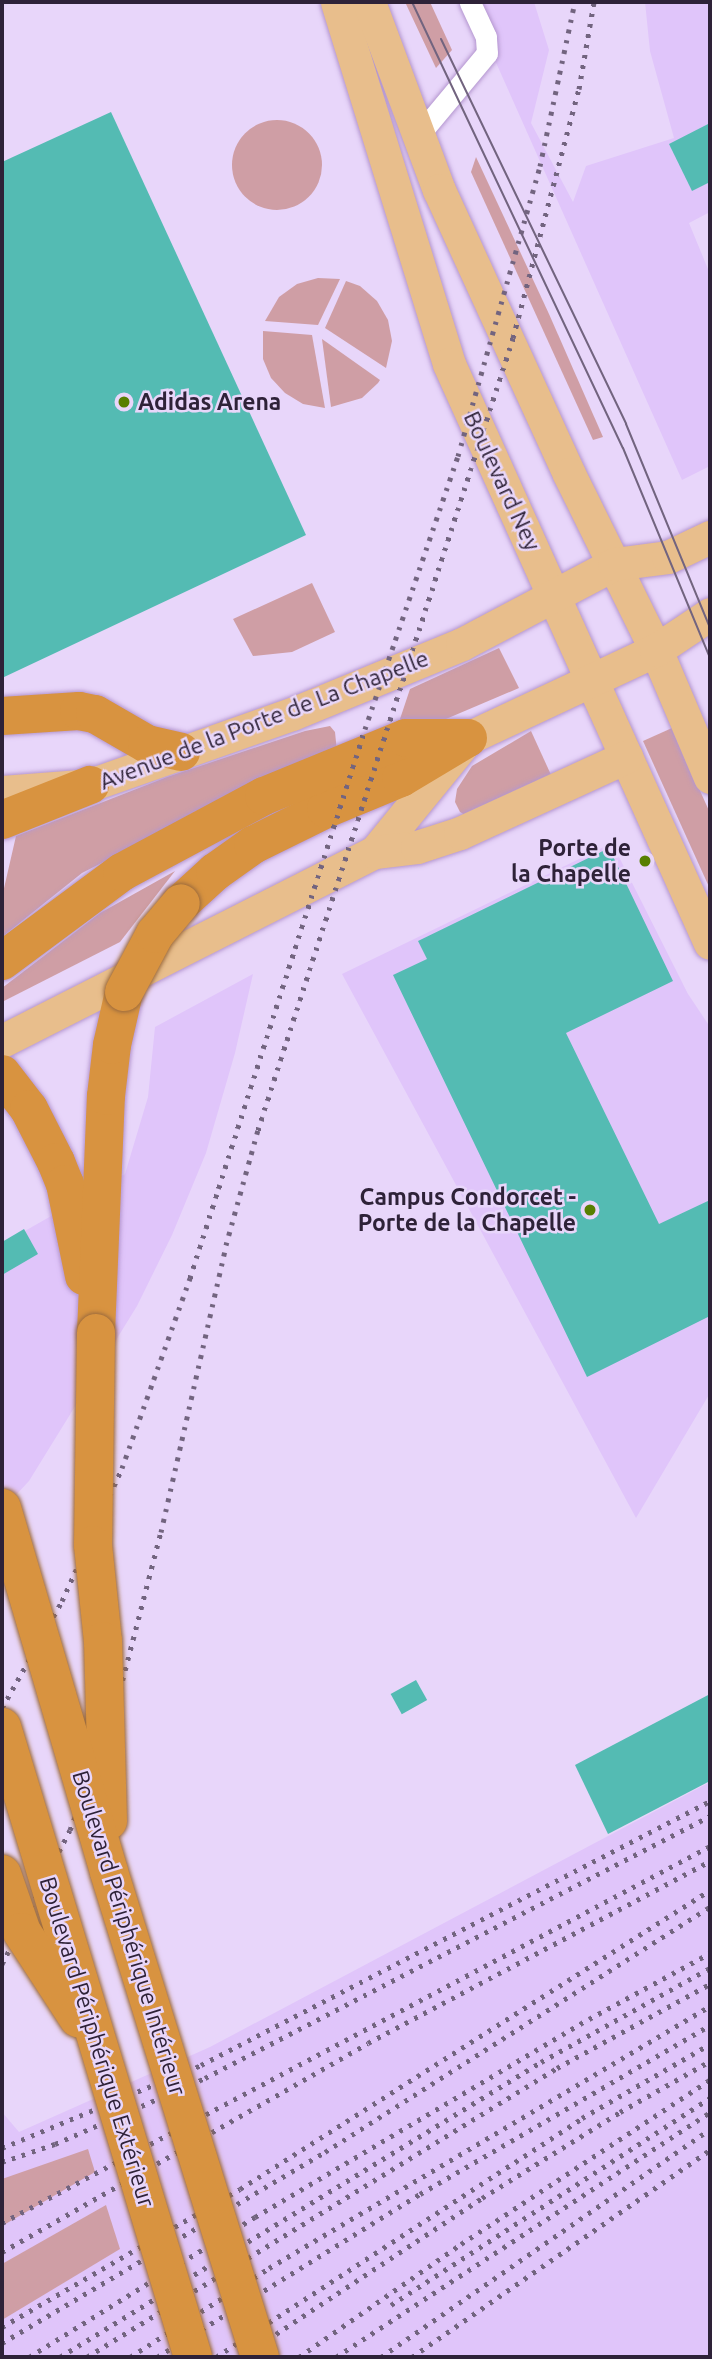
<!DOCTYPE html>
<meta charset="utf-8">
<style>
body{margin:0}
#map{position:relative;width:712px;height:2359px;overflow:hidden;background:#e8d6fa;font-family:Ubuntu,sans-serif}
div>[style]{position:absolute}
.built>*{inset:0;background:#e0c5fa}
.green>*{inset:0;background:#cf9ea5}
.round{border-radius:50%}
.building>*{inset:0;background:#54bbb3;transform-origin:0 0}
.roads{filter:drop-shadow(0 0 2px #b496cf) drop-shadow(0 0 2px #b496cf)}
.street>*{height:21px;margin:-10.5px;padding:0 10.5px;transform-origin:10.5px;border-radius:10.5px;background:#fff}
.primary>*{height:33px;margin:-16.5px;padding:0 16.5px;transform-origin:16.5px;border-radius:16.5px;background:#e8be8c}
.highway>*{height:38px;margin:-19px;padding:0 19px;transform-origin:19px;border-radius:19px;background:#d89340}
.tram>*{height:2px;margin:-1px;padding:0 1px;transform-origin:1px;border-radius:1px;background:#72647f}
.rail>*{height:5px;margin-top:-2.5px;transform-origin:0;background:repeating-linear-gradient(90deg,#72647f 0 3.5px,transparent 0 10.5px)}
.bridges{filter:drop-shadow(0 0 2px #9c6b3d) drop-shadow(0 0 2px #9c6b3d)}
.highway-bridge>*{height:38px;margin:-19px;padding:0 19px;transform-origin:19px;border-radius:19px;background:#d89340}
.dots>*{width:19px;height:19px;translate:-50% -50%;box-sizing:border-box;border:4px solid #e8d6fa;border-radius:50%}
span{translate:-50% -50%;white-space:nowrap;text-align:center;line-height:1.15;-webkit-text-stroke:5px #e8d6fa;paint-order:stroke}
.poi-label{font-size:23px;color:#2e2238;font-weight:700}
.left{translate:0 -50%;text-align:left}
.right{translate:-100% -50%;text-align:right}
.street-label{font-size:23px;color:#2e2238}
.frame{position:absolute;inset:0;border:4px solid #2e2238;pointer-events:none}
</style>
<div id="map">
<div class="built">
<i style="clip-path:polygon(469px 2px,534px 2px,549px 50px,531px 123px,573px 202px,586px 166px,674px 138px,650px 51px,645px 2px,710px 2px,710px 212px,689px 223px,710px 274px,710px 466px,682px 480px)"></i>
<i style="clip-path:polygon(612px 843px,688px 994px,710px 1027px,710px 1393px,636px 1518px,342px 974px)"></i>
<i style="clip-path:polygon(253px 974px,235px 1053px,206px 1153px,172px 1235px,137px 1306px,29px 1481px,2px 1510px,2px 1244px,125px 1174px,148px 1097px,155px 1027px)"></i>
<i style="clip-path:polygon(710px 1782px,710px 2357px,2px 2357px,2px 2112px,19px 2132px,210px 2047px)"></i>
</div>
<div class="green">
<i style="clip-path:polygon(405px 2px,430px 2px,452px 50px,436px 68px)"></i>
<i class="round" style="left:232px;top:120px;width:90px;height:90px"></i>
<i style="clip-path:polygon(476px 157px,549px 314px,603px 437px,593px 440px,471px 172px)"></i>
<i style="clip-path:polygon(318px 278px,340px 279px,318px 325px,265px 321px,279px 297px,297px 284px)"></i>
<i style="clip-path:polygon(346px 281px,360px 286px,377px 301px,388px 320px,392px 341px,386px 368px,325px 328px)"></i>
<i style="clip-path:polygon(263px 331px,312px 335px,325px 408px,303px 404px,285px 393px,271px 378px,263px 359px)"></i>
<i style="clip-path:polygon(322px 339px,380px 380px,378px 383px,362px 398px,331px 407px)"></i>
<i style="clip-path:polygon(312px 583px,335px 632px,292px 652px,253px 656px,233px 619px)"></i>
<i style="clip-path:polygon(499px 648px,519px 688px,446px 719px,396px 731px,410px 689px)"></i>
<i style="clip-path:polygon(330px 726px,335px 732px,337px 752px,176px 825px,82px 873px,2px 937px,2px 897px,16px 836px,167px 777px,305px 731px)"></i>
<i style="clip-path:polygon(672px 728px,710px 813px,710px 889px,643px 741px)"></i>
<i style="clip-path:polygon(531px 731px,552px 777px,465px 815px,460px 812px,455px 802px,457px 789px,472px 766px)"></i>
<i style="clip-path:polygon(175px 871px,120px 942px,2px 1002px,2px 988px,100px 913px)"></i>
<i style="clip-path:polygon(88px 2149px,95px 2172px,2px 2226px,2px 2179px)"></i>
<i style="clip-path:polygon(106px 2205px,120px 2249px,2px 2320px,2px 2264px)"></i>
</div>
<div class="building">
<i style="clip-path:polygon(111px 112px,306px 535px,2px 678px,2px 162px)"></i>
<i style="clip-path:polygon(710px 123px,710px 182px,692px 191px,669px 144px)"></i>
<i style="clip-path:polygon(609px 848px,673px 981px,566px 1033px,659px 1224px,710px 1200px,710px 1316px,587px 1377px,393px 975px,427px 959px,418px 941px)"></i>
<i style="clip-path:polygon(24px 1229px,38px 1254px,2px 1275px,2px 1242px)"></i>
<i style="left:416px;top:1680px;width:23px;height:29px;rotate:61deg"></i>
<i style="clip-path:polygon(710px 1694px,710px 1781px,608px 1834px,575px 1765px)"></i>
</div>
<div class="roads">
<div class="street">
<i style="left:417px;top:137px;width:109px;rotate:-50.2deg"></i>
<i style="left:487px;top:53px;width:16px;rotate:-94deg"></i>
<i style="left:486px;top:37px;width:38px;rotate:-115deg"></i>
</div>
<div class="primary">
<i style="left:337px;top:2px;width:379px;rotate:72.8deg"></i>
<i style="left:449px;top:364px;width:635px;rotate:65.74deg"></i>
<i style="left:369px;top:2px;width:201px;rotate:69.6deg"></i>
<i style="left:439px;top:190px;width:312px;rotate:65.4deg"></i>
<i style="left:569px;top:474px;width:196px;rotate:63.7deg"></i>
<i style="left:656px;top:650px;width:138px;rotate:67deg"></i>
<i style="left:2px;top:792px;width:88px;rotate:-4.5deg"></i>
<i style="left:90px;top:785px;width:214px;rotate:-19.4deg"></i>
<i style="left:292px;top:714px;width:184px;rotate:-22.4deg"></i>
<i style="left:462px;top:644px;width:172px;rotate:-27.8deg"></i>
<i style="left:614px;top:564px;width:54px;rotate:-7.4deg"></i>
<i style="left:668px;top:557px;width:47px;rotate:-25.5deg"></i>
<i style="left:375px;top:852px;width:147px;rotate:-50.8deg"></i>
<i style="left:468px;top:738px;width:208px;rotate:-25.1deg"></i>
<i style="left:656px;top:650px;width:65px;rotate:-33.7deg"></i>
<i style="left:2px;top:1041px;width:418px;rotate:-26.9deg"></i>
<i style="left:375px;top:852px;width:42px;rotate:-6.8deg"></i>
<i style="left:417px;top:847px;width:45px;rotate:-18deg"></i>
<i style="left:460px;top:833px;width:183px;rotate:-24.6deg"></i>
</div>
<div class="highway">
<i style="left:2px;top:716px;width:77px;rotate:-3.7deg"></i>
<i style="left:79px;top:711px;width:16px;rotate:11deg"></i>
<i style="left:95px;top:714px;width:60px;rotate:30deg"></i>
<i style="left:147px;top:744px;width:35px;rotate:13deg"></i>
<i style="left:2px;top:820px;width:95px;rotate:-21.7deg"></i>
<i style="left:181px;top:903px;width:46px;rotate:-42.4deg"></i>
<i style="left:215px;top:872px;width:47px;rotate:-35.4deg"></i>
<i style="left:253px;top:845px;width:81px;rotate:-26.3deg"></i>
<i style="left:326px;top:809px;width:81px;rotate:-22.5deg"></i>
<i style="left:401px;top:778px;width:76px;rotate:-31deg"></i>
<i style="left:2px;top:961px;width:149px;rotate:-36.6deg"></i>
<i style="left:122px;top:872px;width:161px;rotate:-28.2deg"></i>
<i style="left:264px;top:796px;width:153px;rotate:-22.2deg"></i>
<i style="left:406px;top:738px;width:62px"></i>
<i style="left:2px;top:1074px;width:44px;rotate:52.4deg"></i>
<i style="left:29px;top:1109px;width:59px;rotate:63deg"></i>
<i style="left:56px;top:1162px;width:24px;rotate:68deg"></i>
<i style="left:65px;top:1184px;width:94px;rotate:78.3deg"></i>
<i style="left:96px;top:1333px;width:237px;rotate:-87.6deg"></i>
<i style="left:106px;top:1096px;width:51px;rotate:-83.3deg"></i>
<i style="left:112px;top:1045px;width:54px;rotate:-77.2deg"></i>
</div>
</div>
<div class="tram">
<i style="left:412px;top:2px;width:493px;rotate:64.7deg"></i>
<i style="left:623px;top:448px;width:227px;rotate:67.5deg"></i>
<i style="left:441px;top:39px;width:427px;rotate:64.3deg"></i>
<i style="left:626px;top:424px;width:221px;rotate:67.6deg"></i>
</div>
<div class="rail">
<i style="left:2px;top:1708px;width:123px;rotate:-60.7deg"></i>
<i style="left:62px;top:1601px;width:146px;rotate:-65.7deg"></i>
<i style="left:122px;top:1468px;width:202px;rotate:-70.3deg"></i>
<i style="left:190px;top:1278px;width:576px;rotate:-72.32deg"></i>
<i style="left:365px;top:729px;width:288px;rotate:-71.2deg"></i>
<i style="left:458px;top:456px;width:301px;rotate:-74.2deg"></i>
<i style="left:540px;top:166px;width:168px;rotate:-78deg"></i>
<i style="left:2px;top:1964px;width:150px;rotate:-63.1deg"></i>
<i style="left:70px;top:1830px;width:117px;rotate:-68.9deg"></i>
<i style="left:112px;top:1721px;width:195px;rotate:-75.5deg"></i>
<i style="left:161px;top:1532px;width:294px;rotate:-77.2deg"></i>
<i style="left:226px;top:1245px;width:119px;rotate:-74.5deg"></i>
<i style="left:258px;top:1130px;width:832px;rotate:-72.15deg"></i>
<i style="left:513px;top:338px;width:258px;rotate:-75.2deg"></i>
<i style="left:579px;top:89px;width:88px;rotate:-80.2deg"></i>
<i style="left:2px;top:2148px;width:216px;rotate:-22.6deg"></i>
<i style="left:201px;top:2065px;width:573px;rotate:-27.41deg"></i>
<i style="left:2px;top:2162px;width:56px;rotate:-18.8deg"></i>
<i style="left:55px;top:2144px;width:164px;rotate:-23.7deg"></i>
<i style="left:205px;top:2078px;width:569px;rotate:-27.42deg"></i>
<i style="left:2px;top:2223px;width:802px;rotate:-28.03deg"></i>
<i style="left:2px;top:2252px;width:421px;rotate:-29.7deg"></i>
<i style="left:368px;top:2043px;width:387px;rotate:-28deg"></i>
<i style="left:391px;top:2305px;width:380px;rotate:-33deg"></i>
<i style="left:2px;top:2327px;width:275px;rotate:-30.1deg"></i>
<i style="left:240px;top:2189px;width:557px;rotate:-32.46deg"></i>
<i style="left:2px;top:2343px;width:375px;rotate:-30.6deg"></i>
<i style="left:325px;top:2152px;width:456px;rotate:-32.5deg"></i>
<i style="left:29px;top:2357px;width:266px;rotate:-31.8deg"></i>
<i style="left:255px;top:2217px;width:388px;rotate:-30.7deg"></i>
<i style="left:589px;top:2019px;width:138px;rotate:-28.6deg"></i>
<i style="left:60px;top:2357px;width:564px;rotate:-31.52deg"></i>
<i style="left:541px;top:2062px;width:193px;rotate:-29.1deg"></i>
<i style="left:87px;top:2357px;width:552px;rotate:-31.59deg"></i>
<i style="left:557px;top:2068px;width:175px;rotate:-28.8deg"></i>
<i style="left:130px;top:2357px;width:165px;rotate:-32.6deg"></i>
<i style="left:269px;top:2268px;width:513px;rotate:-30.71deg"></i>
<i style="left:157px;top:2357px;width:309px;rotate:-31.8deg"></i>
<i style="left:420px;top:2194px;width:336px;rotate:-30.2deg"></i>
<i style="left:216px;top:2357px;width:437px;rotate:-33.1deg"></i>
<i style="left:582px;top:2118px;width:148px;rotate:-30deg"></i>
<i style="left:241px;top:2357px;width:289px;rotate:-33.4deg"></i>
<i style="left:482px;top:2198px;width:163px;rotate:-31.9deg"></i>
<i style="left:620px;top:2112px;width:103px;rotate:-29.5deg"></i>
<i style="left:299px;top:2357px;width:198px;rotate:-34.9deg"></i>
<i style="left:461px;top:2244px;width:298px;rotate:-33.4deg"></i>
<i style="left:336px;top:2357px;width:447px;rotate:-33.2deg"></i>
<i style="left:381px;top:2357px;width:400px;rotate:-34.7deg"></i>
<i style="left:412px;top:2357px;width:363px;rotate:-34.8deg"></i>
</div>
<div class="bridges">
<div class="highway-bridge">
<i style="left:124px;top:992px;width:66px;rotate:-61.9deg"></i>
<i style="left:155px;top:934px;width:40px;rotate:-50deg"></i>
<i style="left:96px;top:1333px;width:212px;rotate:90.8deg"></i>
<i style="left:93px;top:1545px;width:97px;rotate:84.1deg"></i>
<i style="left:103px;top:1641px;width:180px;rotate:88.4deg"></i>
<i style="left:2px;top:1508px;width:379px;rotate:73.6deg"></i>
<i style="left:109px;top:1872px;width:508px;rotate:72.71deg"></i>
<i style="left:2px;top:1727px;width:658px;rotate:73.13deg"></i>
<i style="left:2px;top:1874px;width:61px;rotate:71deg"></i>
<i style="left:22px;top:1932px;width:103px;rotate:56.9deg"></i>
</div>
</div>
<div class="dots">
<i style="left:124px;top:402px;background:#577f00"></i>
<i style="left:645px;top:861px;background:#577f00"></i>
<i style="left:590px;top:1210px;background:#577f00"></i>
</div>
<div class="poi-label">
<span class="left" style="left:138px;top:402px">Adidas Arena</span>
<span class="right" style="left:631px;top:861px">Porte de<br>la Chapelle</span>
<span class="right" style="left:576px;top:1210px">Campus Condorcet -<br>Porte de la Chapelle</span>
</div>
<div class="street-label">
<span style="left:502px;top:481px;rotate:65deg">Boulevard Ney</span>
<span style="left:264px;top:720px;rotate:-21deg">Avenue de la Porte de La Chapelle</span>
<span style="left:129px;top:1933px;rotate:73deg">Boulevard Périphérique Intérieur</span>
<span style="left:97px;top:2042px;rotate:73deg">Boulevard Périphérique Extérieur</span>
</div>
<div class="frame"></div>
</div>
